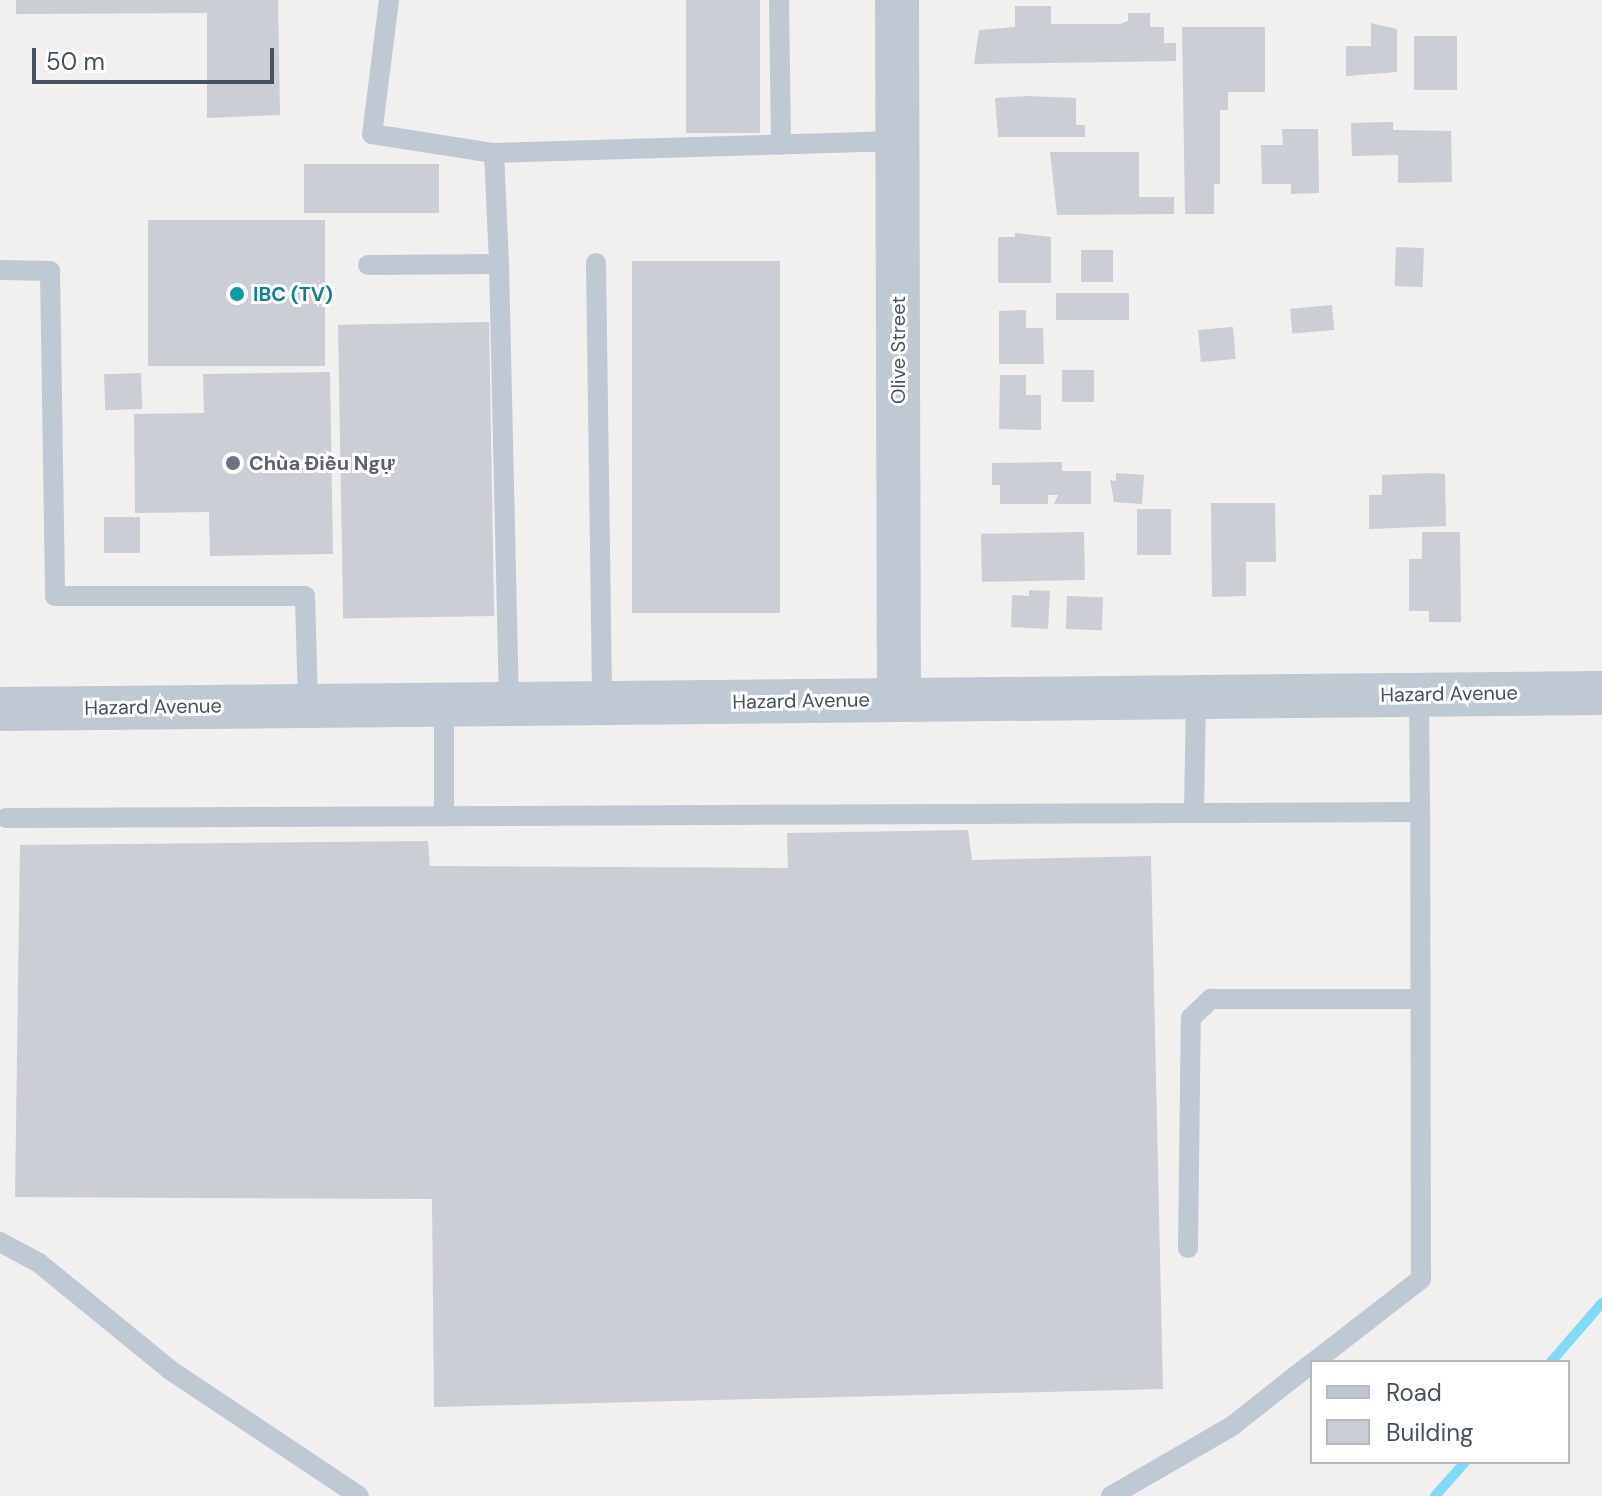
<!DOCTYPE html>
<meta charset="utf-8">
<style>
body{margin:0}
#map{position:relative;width:1602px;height:1496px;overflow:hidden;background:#f2efef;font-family:"DM Sans",sans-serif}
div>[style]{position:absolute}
.stream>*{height:10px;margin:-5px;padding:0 5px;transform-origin:5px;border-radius:5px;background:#81dbf6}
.building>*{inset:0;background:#cbced5;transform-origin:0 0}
.service>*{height:20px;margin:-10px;padding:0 10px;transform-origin:10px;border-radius:10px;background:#bec9d3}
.tertiary>*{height:44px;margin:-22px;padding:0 22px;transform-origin:22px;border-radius:22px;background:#bec9d3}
.dots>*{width:22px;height:22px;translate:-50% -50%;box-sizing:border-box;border:4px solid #fff;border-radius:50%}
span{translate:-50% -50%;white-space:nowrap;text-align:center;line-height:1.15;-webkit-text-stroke:6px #fff;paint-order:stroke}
.culture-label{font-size:20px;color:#0d838f;font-weight:700}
.left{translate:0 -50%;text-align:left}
.street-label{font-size:20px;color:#45525f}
.worship-label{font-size:20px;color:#5b616d;font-weight:700}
.legend{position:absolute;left:1310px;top:1360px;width:260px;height:104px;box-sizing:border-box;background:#fff;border:2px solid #b5babf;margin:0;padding:10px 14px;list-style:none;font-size:24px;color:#45525f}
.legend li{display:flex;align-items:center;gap:16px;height:40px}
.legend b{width:40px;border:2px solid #b5babf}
.scale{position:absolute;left:32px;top:48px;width:242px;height:36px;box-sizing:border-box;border:4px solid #45525f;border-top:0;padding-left:10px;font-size:24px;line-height:28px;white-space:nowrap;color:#45525f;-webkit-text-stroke:6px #fff;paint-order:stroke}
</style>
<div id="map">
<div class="stream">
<i style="left:1551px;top:1362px;width:78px;rotate:-49.2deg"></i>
<i style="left:1435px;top:1496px;width:45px;rotate:-48.6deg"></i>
</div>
<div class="building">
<i style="clip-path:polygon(16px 0,278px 0,280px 115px,207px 118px,207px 13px,16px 14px)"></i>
<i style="left:686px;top:0;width:74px;height:133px"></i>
<i style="clip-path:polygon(1015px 6px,1051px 6px,1051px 24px,1120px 24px,1128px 21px,1128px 13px,1150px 13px,1150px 27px,1164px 27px,1164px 43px,1176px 43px,1176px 61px,974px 64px,979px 30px,1015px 27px)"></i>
<i style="clip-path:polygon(1371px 23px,1397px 29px,1397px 72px,1346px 76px,1346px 46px,1371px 46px)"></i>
<i style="clip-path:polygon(1182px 27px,1265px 27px,1265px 92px,1228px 92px,1228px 110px,1220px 110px,1220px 184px,1214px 184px,1214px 214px,1185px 214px)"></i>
<i style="left:1414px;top:36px;width:43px;height:54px"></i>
<i style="clip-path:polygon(1028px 96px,1076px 98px,1076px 125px,1085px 125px,1085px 137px,998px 137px,995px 98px)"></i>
<i style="clip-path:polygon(1393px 122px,1393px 130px,1451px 131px,1452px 182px,1398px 183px,1398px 155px,1352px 156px,1351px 123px)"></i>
<i style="clip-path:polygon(1282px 129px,1318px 129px,1319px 193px,1291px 194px,1291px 184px,1262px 184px,1261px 145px,1283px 145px)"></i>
<i style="clip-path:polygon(1050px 152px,1139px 152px,1139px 197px,1174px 197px,1174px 214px,1057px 215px)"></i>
<i style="left:304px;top:164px;width:135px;height:49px"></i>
<i style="left:325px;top:220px;width:146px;height:177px;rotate:90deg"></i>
<i style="clip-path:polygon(1015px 233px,1051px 237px,1051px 283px,998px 283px,998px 237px,1015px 237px)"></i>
<i style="left:1396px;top:247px;width:28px;height:39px;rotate:2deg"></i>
<i style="left:1081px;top:250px;width:32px;height:32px"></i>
<i style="left:632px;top:261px;width:148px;height:352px"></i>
<i style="left:1129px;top:293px;width:27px;height:73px;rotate:90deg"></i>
<i style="left:1332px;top:305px;width:25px;height:42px;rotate:85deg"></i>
<i style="clip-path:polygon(1026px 310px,1026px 328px,1043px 328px,1044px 364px,999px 364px,999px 311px)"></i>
<i style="left:489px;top:322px;width:294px;height:151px;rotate:89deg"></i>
<i style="left:1233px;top:327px;width:32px;height:35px;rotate:85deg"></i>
<i style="left:1062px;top:370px;width:32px;height:32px"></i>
<i style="clip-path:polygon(330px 372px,333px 554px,210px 556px,209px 512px,135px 513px,134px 414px,204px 413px,203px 374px)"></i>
<i style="left:141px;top:373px;width:36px;height:37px;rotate:88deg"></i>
<i style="clip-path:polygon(1000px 375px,1026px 375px,1026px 395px,1041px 395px,1041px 430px,999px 429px)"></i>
<i style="clip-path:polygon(1062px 462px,1062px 471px,1091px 471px,1091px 504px,1054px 504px,1058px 495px,1048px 495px,1048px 504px,1000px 504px,1000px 485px,992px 485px,992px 463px)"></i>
<i style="clip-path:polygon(1116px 473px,1144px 475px,1142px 504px,1114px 502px,1110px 480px,1116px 481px)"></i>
<i style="clip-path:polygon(1431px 473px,1445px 474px,1446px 526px,1369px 529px,1369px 495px,1382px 495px,1382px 475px)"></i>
<i style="clip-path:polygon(1211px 503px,1275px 503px,1276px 562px,1246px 562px,1246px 596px,1212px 597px)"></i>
<i style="left:1137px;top:509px;width:34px;height:46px"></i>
<i style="left:104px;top:517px;width:36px;height:36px"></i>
<i style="left:1084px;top:532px;width:48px;height:103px;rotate:89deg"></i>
<i style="clip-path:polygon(1422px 532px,1460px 532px,1461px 622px,1429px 622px,1429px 611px,1409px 611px,1409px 559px,1422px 559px)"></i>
<i style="clip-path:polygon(1029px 590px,1050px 591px,1048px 629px,1011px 627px,1012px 595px,1029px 596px)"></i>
<i style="left:1067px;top:596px;width:36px;height:33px;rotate:2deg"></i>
<i style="clip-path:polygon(968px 830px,972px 860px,1151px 856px,1163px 1389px,434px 1407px,432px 1199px,15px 1197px,20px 845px,428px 841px,430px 866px,788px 868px,787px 833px)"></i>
</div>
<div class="service">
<i style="left:389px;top:0;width:135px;rotate:97.2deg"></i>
<i style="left:372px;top:134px;width:123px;rotate:8.9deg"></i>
<i style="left:494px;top:153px;width:403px;rotate:-1.7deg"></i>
<i style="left:779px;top:0;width:145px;rotate:89.2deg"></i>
<i style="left:494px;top:153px;width:111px;rotate:87.4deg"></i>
<i style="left:596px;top:263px;width:440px;rotate:89.2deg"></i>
<i style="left:368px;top:265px;width:131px;rotate:-0.4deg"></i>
<i style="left:499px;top:264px;width:440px;rotate:88.7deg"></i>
<i style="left:0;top:270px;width:50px;rotate:1.1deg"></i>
<i style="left:50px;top:271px;width:325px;rotate:89.1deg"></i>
<i style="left:55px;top:596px;width:250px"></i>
<i style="left:305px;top:596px;width:110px;rotate:88.4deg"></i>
<i style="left:1194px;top:812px;width:115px;rotate:-89deg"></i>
<i style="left:444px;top:814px;width:110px;rotate:-90deg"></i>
<i style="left:6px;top:818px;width:1414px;rotate:-0.24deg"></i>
<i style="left:1420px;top:812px;width:118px;rotate:-90.5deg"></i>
<i style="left:0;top:1242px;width:44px;rotate:28.3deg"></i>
<i style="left:39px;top:1263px;width:169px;rotate:39.2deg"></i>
<i style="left:170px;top:1370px;width:227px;rotate:33.7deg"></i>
<i style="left:1188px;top:1248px;width:230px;rotate:-89.3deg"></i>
<i style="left:1191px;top:1018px;width:28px;rotate:-44deg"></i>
<i style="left:1211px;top:999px;width:209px"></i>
<i style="left:1314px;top:1362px;width:135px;rotate:-37.8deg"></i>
<i style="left:1421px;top:1279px;width:467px;rotate:-90.1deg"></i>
<i style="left:1111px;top:1496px;width:140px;rotate:-30deg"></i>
<i style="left:1232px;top:1426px;width:102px;rotate:-38.2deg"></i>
</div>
<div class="tertiary">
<i style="left:897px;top:0;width:700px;rotate:89.84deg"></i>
<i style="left:0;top:709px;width:1602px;rotate:-0.57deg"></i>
</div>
<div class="dots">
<i style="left:237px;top:294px;background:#0f9aa8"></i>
<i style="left:233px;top:463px;background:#6b7280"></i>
</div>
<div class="culture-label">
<span class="left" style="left:253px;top:294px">IBC (TV)</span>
</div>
<div class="street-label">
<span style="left:898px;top:350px;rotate:-90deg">Olive Street</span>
<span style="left:1449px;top:694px;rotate:-1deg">Hazard Avenue</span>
<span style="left:801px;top:701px;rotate:-1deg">Hazard Avenue</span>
<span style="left:153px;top:707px;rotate:-1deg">Hazard Avenue</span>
</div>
<div class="worship-label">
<span class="left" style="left:249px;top:463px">Chùa Điều Ngự</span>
</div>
<ul class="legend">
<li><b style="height:10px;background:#bec9d3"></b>Road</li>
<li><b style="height:22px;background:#cbced5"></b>Building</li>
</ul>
<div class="scale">50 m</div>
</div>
